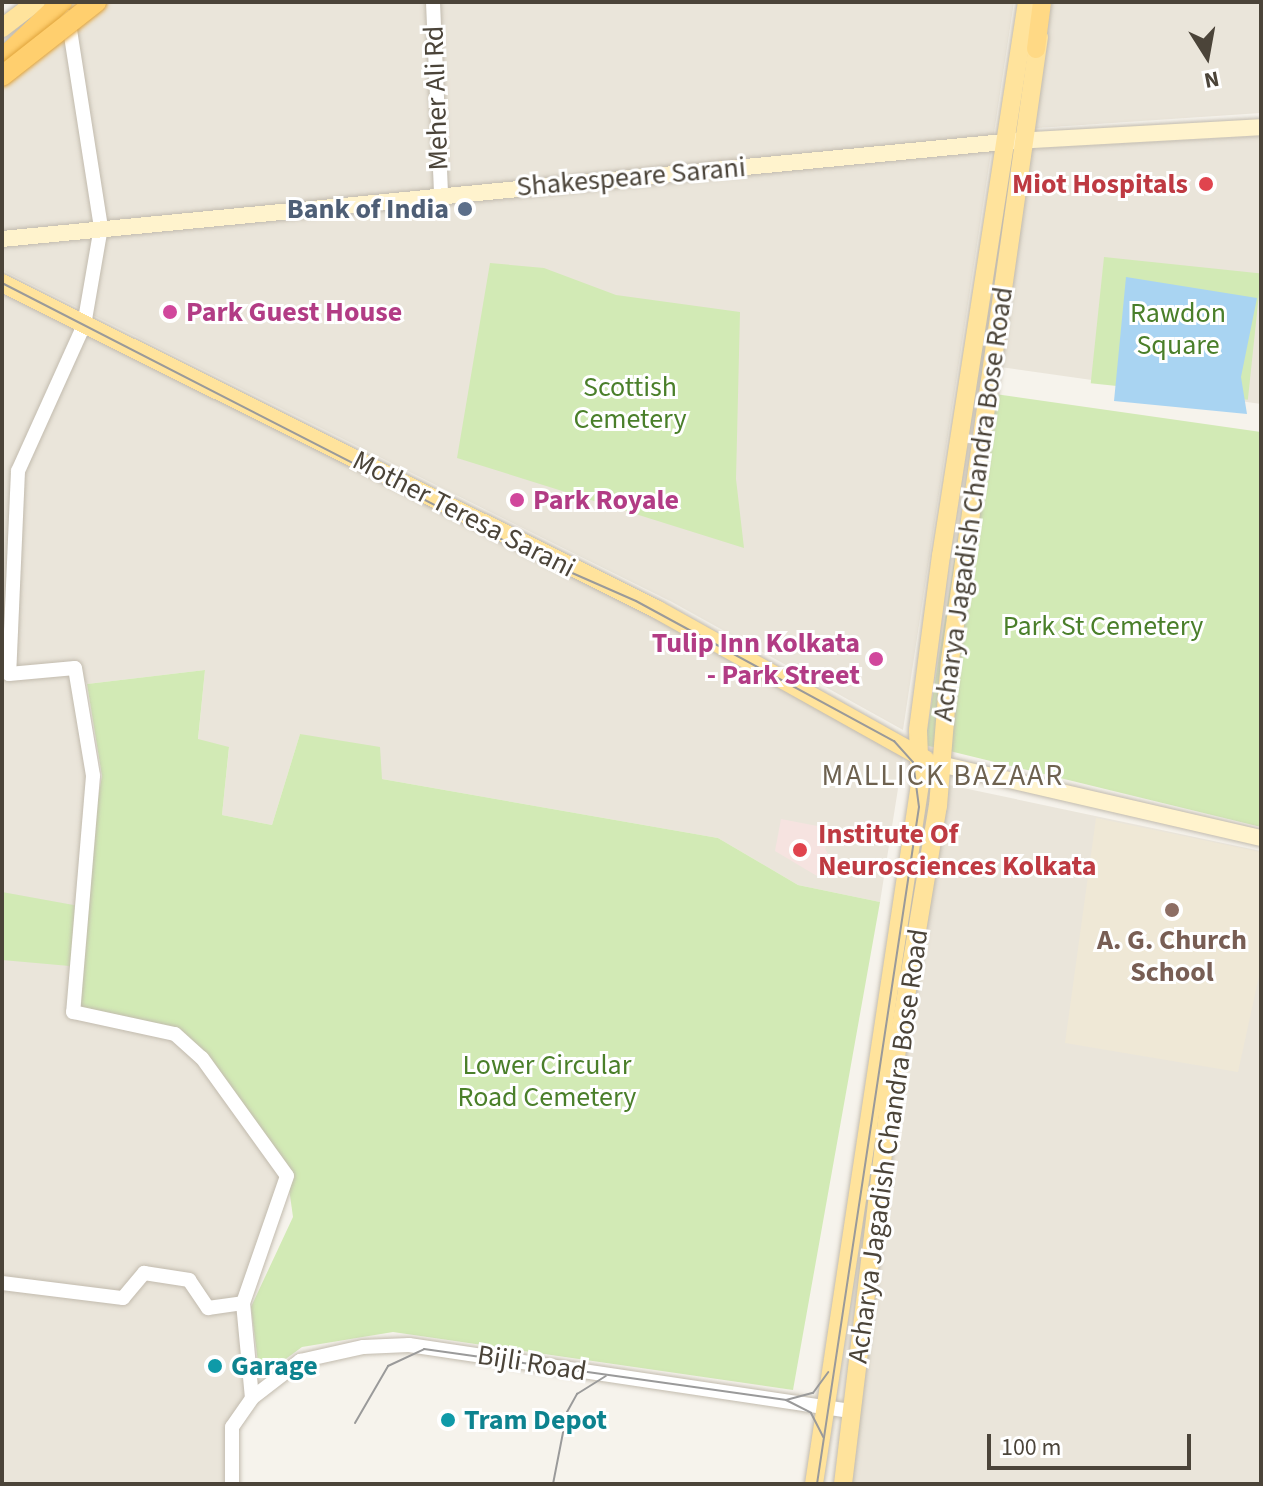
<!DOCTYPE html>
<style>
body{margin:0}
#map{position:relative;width:1263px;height:1486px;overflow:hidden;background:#f6f3ec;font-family:"Source Sans 3",sans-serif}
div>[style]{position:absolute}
.residential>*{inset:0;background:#eae5da}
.education>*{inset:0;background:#efe8d6}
.medical>*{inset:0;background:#f6e3e0}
.green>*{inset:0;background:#d2eab5;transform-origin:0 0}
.water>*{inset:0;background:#a9d4f2}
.roads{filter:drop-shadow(0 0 2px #c2bbae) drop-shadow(0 0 2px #c2bbae)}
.tertiary>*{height:14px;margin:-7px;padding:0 7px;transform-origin:7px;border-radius:7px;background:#fff}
.secondary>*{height:16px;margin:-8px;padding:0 8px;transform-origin:8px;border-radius:8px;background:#fff3cd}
.primary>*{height:18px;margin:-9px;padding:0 9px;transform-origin:9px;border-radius:9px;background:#ffe39c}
.trunk>*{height:18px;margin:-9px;padding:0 9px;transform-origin:9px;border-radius:9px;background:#ffd985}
.motorway>*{height:20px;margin:-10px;padding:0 10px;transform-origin:10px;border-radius:10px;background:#ffcf6e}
.tram>*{height:2px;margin:-1px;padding:0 1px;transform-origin:1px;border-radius:1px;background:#9a9a9a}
.bridges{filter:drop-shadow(0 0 2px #e0a43c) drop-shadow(0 0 2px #e0a43c)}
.motorway-bridge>*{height:20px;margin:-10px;padding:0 10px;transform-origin:10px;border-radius:10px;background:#ffcf6e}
.dots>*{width:22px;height:22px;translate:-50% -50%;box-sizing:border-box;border:4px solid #fff;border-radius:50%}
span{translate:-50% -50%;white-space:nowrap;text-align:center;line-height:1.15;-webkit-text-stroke:6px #fff;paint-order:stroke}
.street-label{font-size:28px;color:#4b4439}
.health-label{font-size:28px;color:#be3a42;font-weight:700}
.right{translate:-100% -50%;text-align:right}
.left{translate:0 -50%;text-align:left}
.service-label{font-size:28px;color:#4e5e75;font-weight:700}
.hotel-label{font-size:28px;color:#b23c85;font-weight:700}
.park-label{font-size:28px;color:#4a7f2a}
.education-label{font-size:28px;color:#785e54;font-weight:700}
.culture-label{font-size:28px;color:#0d838f;font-weight:700}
.neighbourhood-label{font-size:30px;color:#6e6250;letter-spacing:2px}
.frame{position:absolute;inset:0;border:4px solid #4b4439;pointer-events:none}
.north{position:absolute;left:1167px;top:16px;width:80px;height:80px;-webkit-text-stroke:6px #fff;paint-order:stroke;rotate:169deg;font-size:22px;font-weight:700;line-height:32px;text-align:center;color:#4b4439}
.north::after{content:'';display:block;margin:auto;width:28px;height:36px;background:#4b4439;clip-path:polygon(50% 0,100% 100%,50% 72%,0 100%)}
.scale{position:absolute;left:987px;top:1434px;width:204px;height:36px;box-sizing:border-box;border:4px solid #4b4439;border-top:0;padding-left:10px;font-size:24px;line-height:28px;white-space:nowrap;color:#4b4439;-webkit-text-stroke:6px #fff;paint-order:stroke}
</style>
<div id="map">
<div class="residential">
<i style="clip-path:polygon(108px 2px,1014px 2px,903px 730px,672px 602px,2px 270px,2px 76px)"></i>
<i style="clip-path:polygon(1048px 2px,1261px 2px,1261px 113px,1022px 129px)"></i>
<i style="clip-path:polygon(1261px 136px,1261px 404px,993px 366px,1026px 149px)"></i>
<i style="clip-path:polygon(2px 283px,605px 584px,904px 751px,880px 902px,798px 885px,718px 838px,382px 779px,300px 734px,272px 825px,222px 815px,229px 748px,198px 740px,205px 670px,87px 684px,76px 670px,93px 776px,78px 984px,175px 1034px,287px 1176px,243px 1303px,252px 1398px,232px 1427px,232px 1484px,2px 1484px)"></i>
<i style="clip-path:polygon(949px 785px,1261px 851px,1261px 1484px,842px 1484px,900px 1014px)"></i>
</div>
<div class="education">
<i style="clip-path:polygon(1096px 818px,1261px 852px,1261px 967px,1238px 1072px,1065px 1043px)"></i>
</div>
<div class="medical">
<i style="clip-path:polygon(781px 819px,833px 829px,825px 849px,835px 864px,853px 859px,849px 875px,817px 876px,775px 851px)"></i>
</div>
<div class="green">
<i style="left:1104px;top:257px;width:158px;height:127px;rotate:6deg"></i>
<i style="clip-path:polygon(490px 263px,544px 268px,616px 295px,740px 312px,736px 479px,744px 548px,457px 458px)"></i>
<i style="clip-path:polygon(981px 392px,1261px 432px,1261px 827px,925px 745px)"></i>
<i style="clip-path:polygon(205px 670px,198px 739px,229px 747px,222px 815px,272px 825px,300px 734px,380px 747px,382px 779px,718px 838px,798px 885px,880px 902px,793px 1390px,393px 1332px,302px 1347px,260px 1378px,251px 1307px,293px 1217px,288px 1181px,198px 1056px,173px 1033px,77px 1009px,81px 967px,2px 960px,2px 892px,79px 906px,102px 776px,87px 684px)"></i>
</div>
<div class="water">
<i style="clip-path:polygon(1126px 277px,1257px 298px,1241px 377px,1247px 414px,1114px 401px)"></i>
</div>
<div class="roads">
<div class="tertiary">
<i style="left:433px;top:2px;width:191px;rotate:87.6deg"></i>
<i style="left:68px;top:17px;width:213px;rotate:81.1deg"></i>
<i style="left:101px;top:227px;width:99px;rotate:99.8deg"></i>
<i style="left:84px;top:325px;width:160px;rotate:114.3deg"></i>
<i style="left:18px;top:471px;width:203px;rotate:92.5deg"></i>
<i style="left:9px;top:674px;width:66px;rotate:-5.2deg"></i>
<i style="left:75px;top:668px;width:109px;rotate:80.5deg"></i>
<i style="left:93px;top:776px;width:237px;rotate:94.8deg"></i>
<i style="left:73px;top:1012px;width:104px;rotate:12.2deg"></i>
<i style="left:175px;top:1034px;width:36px;rotate:42deg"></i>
<i style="left:202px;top:1058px;width:145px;rotate:54.2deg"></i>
<i style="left:287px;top:1176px;width:134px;rotate:109.1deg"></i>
<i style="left:243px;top:1303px;width:95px;rotate:84.6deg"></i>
<i style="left:2px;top:1283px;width:122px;rotate:7.1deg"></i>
<i style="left:123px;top:1298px;width:33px;rotate:-50deg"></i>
<i style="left:144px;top:1273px;width:46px;rotate:8.8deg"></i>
<i style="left:189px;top:1280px;width:34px;rotate:56deg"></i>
<i style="left:208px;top:1308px;width:35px;rotate:-8deg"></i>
<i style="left:232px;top:1484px;width:57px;rotate:-90deg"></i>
<i style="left:232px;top:1427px;width:35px;rotate:-55deg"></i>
<i style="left:252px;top:1398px;width:61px;rotate:-37.6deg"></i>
<i style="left:300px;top:1361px;width:65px;rotate:-12.5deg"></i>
<i style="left:363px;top:1347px;width:46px;rotate:-2.5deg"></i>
<i style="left:409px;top:1345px;width:448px;rotate:8.5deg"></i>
</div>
<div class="secondary">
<i style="left:2px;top:239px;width:1017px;rotate:-5.53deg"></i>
<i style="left:1014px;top:141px;width:247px;rotate:-3.2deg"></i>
<i style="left:940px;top:764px;width:329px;rotate:13deg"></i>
</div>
<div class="primary">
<i style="left:2px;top:28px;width:43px;rotate:-37.4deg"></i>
<i style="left:2px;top:283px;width:733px;rotate:26.5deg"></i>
<i style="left:658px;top:610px;width:307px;rotate:29.2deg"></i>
<i style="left:814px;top:1484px;width:708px;rotate:-81.39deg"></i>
<i style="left:920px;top:784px;width:54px;rotate:-92.1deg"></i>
<i style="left:918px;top:730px;width:176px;rotate:-82.5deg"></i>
<i style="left:941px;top:556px;width:561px;rotate:-81.18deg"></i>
<i style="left:843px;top:1484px;width:401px;rotate:-83.1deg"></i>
<i style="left:891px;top:1086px;width:284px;rotate:-80.5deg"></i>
<i style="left:938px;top:806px;width:146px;rotate:-85.3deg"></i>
<i style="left:950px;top:660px;width:629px;rotate:-81.87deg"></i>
</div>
<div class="trunk">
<i style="left:1036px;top:49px;width:47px;rotate:-82.7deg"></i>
</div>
<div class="motorway">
<i style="left:2px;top:59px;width:83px;rotate:-43.5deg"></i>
</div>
</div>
<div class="tram">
<i style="left:2px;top:283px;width:602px;rotate:27.16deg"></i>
<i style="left:538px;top:558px;width:107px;rotate:23.7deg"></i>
<i style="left:636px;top:601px;width:294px;rotate:28.5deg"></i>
<i style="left:894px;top:741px;width:28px;rotate:48deg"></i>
<i style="left:913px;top:762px;width:45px;rotate:82.4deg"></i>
<i style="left:919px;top:807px;width:685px;rotate:98.57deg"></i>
<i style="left:786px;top:1400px;width:28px;rotate:-15deg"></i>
<i style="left:813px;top:1393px;width:26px;rotate:-54deg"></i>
<i style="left:355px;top:1423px;width:66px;rotate:-59.9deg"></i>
<i style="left:388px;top:1366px;width:40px;rotate:-25deg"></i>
<i style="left:424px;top:1349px;width:366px;rotate:8deg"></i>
<i style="left:786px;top:1400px;width:28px;rotate:27deg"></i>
<i style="left:811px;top:1413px;width:27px;rotate:63deg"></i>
<i style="left:553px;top:1484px;width:73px;rotate:-79deg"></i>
<i style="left:567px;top:1412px;width:21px;rotate:-61deg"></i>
<i style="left:577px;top:1394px;width:34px;rotate:-32deg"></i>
</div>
<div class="bridges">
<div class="motorway-bridge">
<i style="left:2px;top:76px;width:120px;rotate:-38.2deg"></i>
</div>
</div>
<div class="dots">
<i style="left:1206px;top:184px;background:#e0444e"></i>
<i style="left:465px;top:209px;background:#5c6f8a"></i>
<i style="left:170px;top:312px;background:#d1479c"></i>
<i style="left:517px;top:500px;background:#d1479c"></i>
<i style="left:876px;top:659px;background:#d1479c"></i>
<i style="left:800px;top:850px;background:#e0444e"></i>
<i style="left:1172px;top:910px;background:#8d6e63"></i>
<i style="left:215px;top:1366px;background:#0f9aa8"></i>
<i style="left:448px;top:1420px;background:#0f9aa8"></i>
</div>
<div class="street-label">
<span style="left:436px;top:98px;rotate:-92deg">Meher Ali Rd</span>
<span style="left:631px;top:177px;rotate:-5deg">Shakespeare Sarani</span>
<span style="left:973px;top:504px;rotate:-82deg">Acharya Jagadish Chandra Bose Road</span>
<span style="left:464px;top:514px;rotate:27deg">Mother Teresa Sarani</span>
<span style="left:888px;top:1146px;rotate:-82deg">Acharya Jagadish Chandra Bose Road</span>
<span style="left:532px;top:1363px;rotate:9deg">Bijli Road</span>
</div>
<div class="health-label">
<span class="right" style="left:1188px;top:184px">Miot Hospitals</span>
<span class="left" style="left:818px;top:850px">Institute Of<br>Neurosciences Kolkata</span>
</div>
<div class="service-label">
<span class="right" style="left:449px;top:209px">Bank of India</span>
</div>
<div class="hotel-label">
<span class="left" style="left:186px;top:312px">Park Guest House</span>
<span class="left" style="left:533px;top:500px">Park Royale</span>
<span class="right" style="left:860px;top:659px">Tulip Inn Kolkata<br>- Park Street</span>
</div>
<div class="park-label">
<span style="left:1178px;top:329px">Rawdon<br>Square</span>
<span style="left:630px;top:403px">Scottish<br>Cemetery</span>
<span style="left:1103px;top:626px">Park St Cemetery</span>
<span style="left:547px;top:1081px">Lower Circular<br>Road Cemetery</span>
</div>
<div class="education-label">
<span style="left:1172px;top:956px">A. G. Church<br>School</span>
</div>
<div class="culture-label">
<span class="left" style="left:231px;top:1366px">Garage</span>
<span class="left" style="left:464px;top:1420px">Tram Depot</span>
</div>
<div class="neighbourhood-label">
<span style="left:943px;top:776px">MALLICK BAZAAR</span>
</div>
<div class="frame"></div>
<div class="north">N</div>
<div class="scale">100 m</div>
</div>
